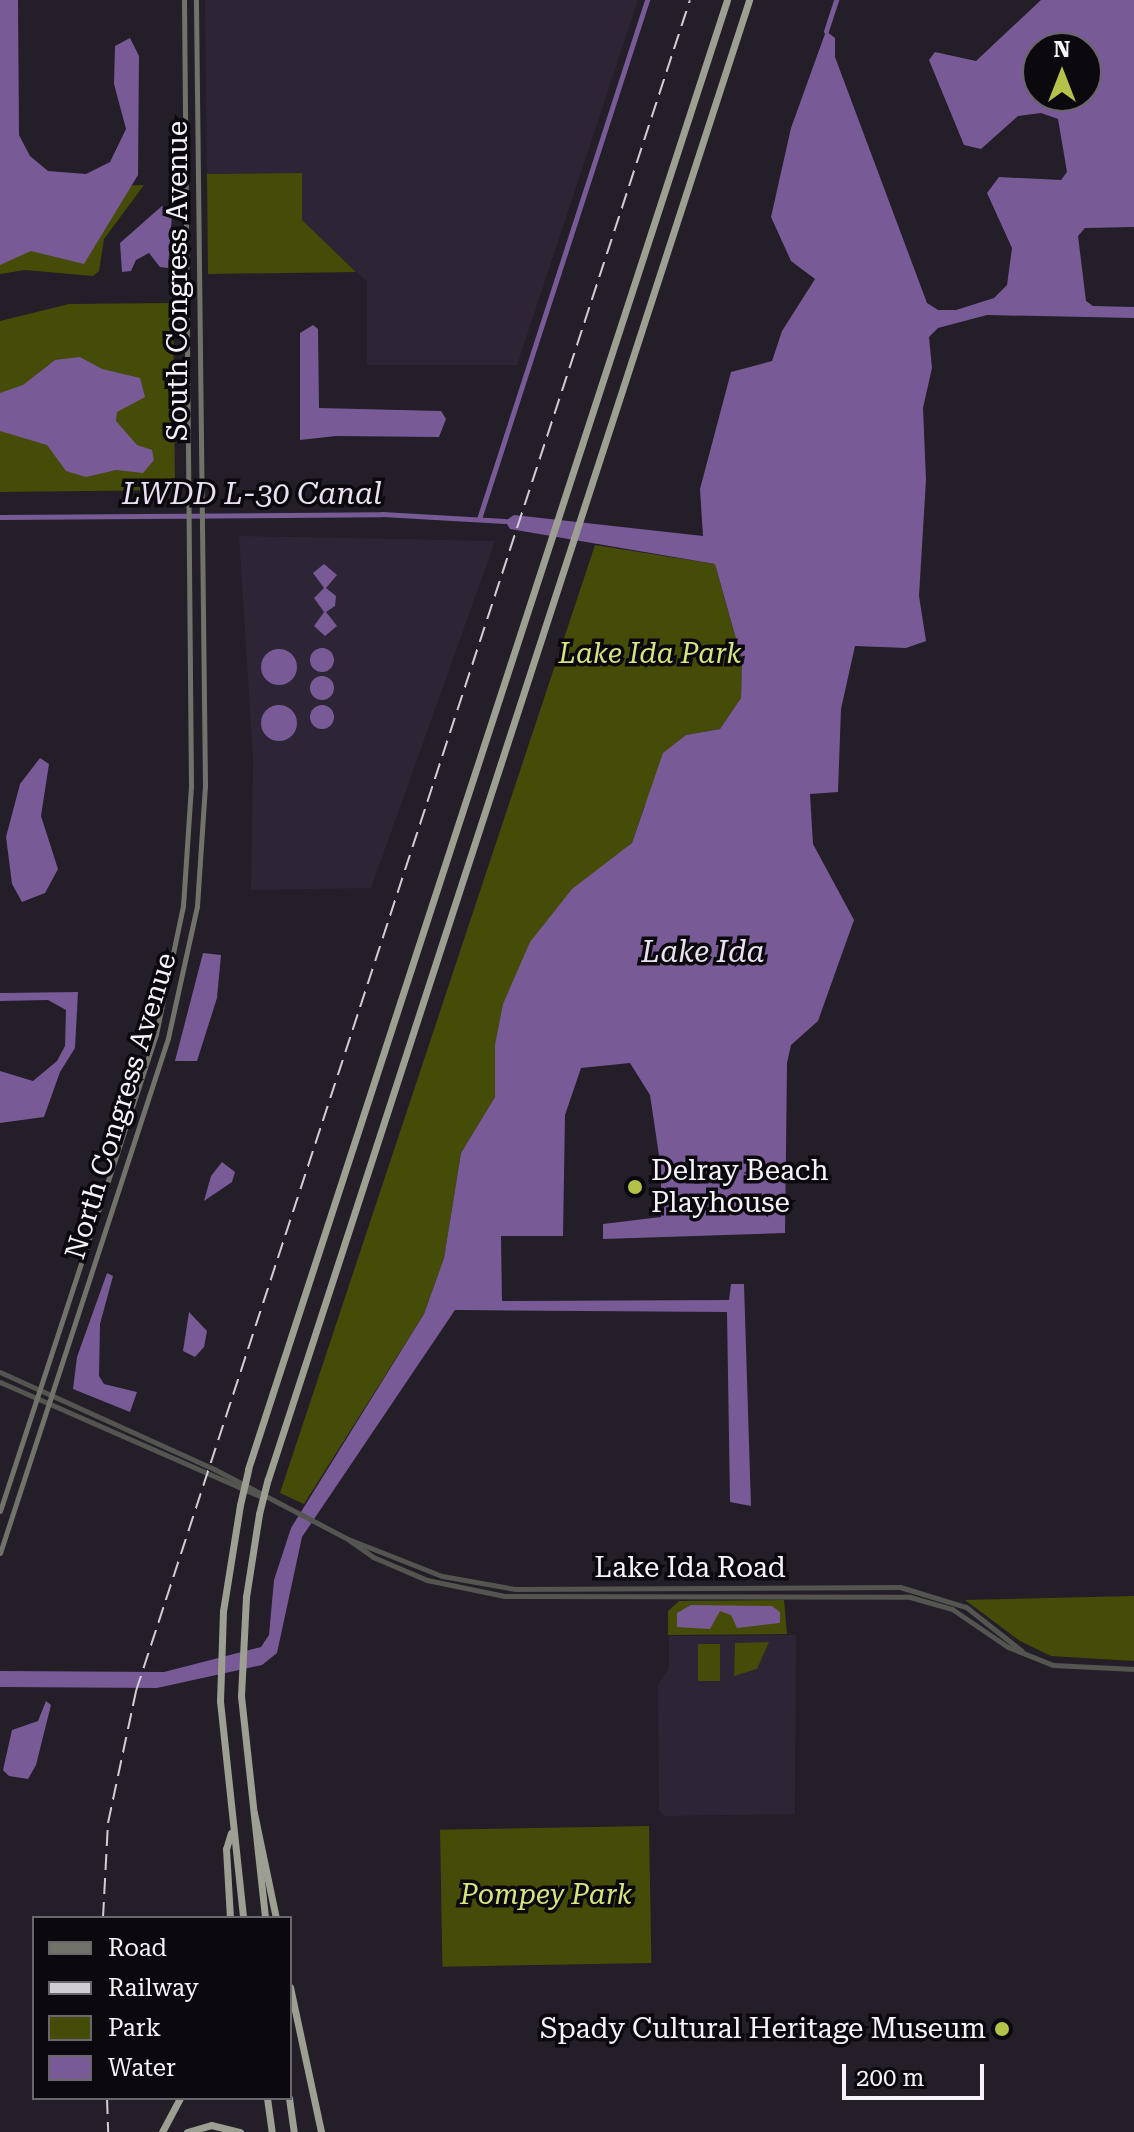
<!DOCTYPE html>
<style>
body{margin:0}
#map{position:relative;width:1134px;height:2132px;overflow:hidden;background:#231e28;font-family:"Roboto Serif",serif}
div>[style]{position:absolute}
.built>*{inset:0;background:#2d2535}
.green>*{inset:0;background:#454c08;transform-origin:0 0}
.water>*{inset:0;background:#785a97}
.round{border-radius:50%}
.canal>*{height:5px;margin:-2.5px;padding:0 2.5px;transform-origin:2.5px;border-radius:2.5px;background:#785a97}
.tertiary>*{height:5px;margin:-2.5px;padding:0 2.5px;transform-origin:2.5px;border-radius:2.5px;background:#545550}
.secondary>*{height:5px;margin:-2.5px;padding:0 2.5px;transform-origin:2.5px;border-radius:2.5px;background:#71736a}
.motorway>*{height:7px;margin:-3.5px;padding:0 3.5px;transform-origin:3.5px;border-radius:3.5px;background:#9c9f91}
.rail>*{height:2px;margin-top:-1px;transform-origin:0;background:repeating-linear-gradient(90deg,#d0cdd4 0 16px,transparent 0 24px)}
.motorway-bridge>*{height:7px;margin:-3.5px;padding:0 3.5px;transform-origin:3.5px;border-radius:3.5px;background:#9c9f91}
.dots>*{width:22px;height:22px;translate:-50% -50%;box-sizing:border-box;border:4px solid #0b090d;border-radius:50%}
span{translate:-50% -50%;white-space:nowrap;text-align:center;line-height:1.15;-webkit-text-stroke:7px #0b090d;paint-order:stroke}
.street-label{font-size:28px;color:#f6f3fa}
.park-label{font-size:28px;color:#d7e57e;font-style:italic}
.poi-label{font-size:28px;color:#f6f3fa}
.left{translate:0 -50%;text-align:left}
.right{translate:-100% -50%;text-align:right}
.water-label{font-size:30px;color:#e9e0f2;font-style:italic}
.legend{position:absolute;left:32px;top:1916px;width:260px;height:184px;box-sizing:border-box;background:#0b090d;border:2px solid #69676c;margin:0;padding:10px 14px;list-style:none;font-size:24px;color:#f6f3fa}
.legend li{display:flex;align-items:center;gap:16px;height:40px}
.legend b{width:40px;border:2px solid #69676c}
.north{position:absolute;left:1022px;top:32px;width:80px;height:80px;box-sizing:border-box;background:#0b090d;border:2px solid #69676c;border-radius:50%;rotate:0deg;font-size:22px;font-weight:700;line-height:32px;text-align:center;color:#f6f3fa}
.north::after{content:'';display:block;margin:auto;width:28px;height:36px;background:#b4c24a;clip-path:polygon(50% 0,100% 100%,50% 72%,0 100%)}
.scale{position:absolute;left:842px;top:2064px;width:142px;height:36px;box-sizing:border-box;border:4px solid #f6f3fa;border-top:0;padding-left:10px;font-size:24px;line-height:28px;white-space:nowrap;color:#f6f3fa;-webkit-text-stroke:6px #0b090d;paint-order:stroke}
</style>
<div id="map">
<div class="built">
<i style="clip-path:polygon(205px 0,638px 0,517px 365px,367px 365px,367px 282px,302px 220px,301px 173px,207px 174px)"></i>
<i style="clip-path:polygon(239px 536px,495px 541px,371px 888px,251px 890px,253px 758px)"></i>
<i style="clip-path:polygon(796px 1635px,795px 1814px,664px 1816px,659px 1810px,658px 1685px,669px 1668px,669px 1636px)"></i>
</div>
<div class="green">
<i style="clip-path:polygon(0 0,13px 170px,43px 188px,144px 185px,104px 239px,99px 271px,93px 276px,25px 270px,0 274px)"></i>
<i style="clip-path:polygon(302px 173px,302px 220px,356px 272px,208px 274px,207px 174px)"></i>
<i style="clip-path:polygon(173px 303px,175px 490px,0 492px,0 321px,69px 304px)"></i>
<i style="clip-path:polygon(595px 545px,715px 564px,742px 660px,741px 698px,720px 729px,686px 735px,644px 807px,632px 843px,612px 861px,495px 1045px,495px 1097px,461px 1153px,444px 1258px,424px 1314px,304px 1504px,280px 1493px)"></i>
<i style="clip-path:polygon(1134px 1596px,1134px 1661px,1051px 1656px,1020px 1641px,965px 1600px)"></i>
<i style="clip-path:polygon(784px 1600px,787px 1634px,668px 1635px,668px 1611px,679px 1601px)"></i>
<i style="clip-path:polygon(769px 1642px,757px 1669px,734px 1676px,735px 1643px)"></i>
<i style="left:698px;top:1644px;width:22px;height:37px"></i>
<i style="left:649px;top:1826px;width:137px;height:209px;rotate:89deg"></i>
</div>
<div class="water">
<i style="clip-path:polygon(0 0,18px 0,19px 135px,30px 156px,48px 171px,86px 174px,110px 162px,126px 129px,114px 84px,115px 46px,130px 38px,139px 56px,138px 175px,84px 264px,31px 251px,0 265px)"></i>
<i style="clip-path:polygon(evenodd,1041px 0,1134px 0,1134px 227px,1085px 228px,1078px 236px,1086px 301px,1093px 306px,1134px 307px,1134px 318px,987px 315px,938px 328px,929px 337px,932px 368px,923px 408px,926px 480px,919px 596px,926px 641px,906px 648px,855px 646px,841px 709px,838px 792px,810px 794px,813px 844px,854px 920px,818px 1021px,791px 1045px,787px 1063px,785px 1233px,603px 1239px,603px 1224px,661px 1217px,661px 1169px,650px 1095px,630px 1063px,581px 1068px,565px 1115px,563px 1236px,501px 1236px,502px 1301px,729px 1300px,731px 1284px,744px 1284px,751px 1506px,730px 1502px,727px 1312px,455px 1310px,302px 1537px,277px 1653px,262px 1665px,157px 1688px,0 1687px,0 1671px,164px 1672px,261px 1647px,269px 1635px,274px 1580px,291px 1528px,424px 1314px,444px 1258px,461px 1153px,495px 1097px,495px 1045px,503px 1004px,530px 942px,572px 889px,632px 843px,663px 753px,686px 735px,720px 729px,741px 698px,742px 660px,715px 564px,510px 529px,505px 521px,514px 515px,703px 536px,700px 489px,731px 372px,772px 361px,782px 331px,815px 279px,791px 261px,771px 217px,791px 128px,826px 31px,835px 38px,835px 57px,927px 303px,938px 310px,956px 310px,994px 298px,1007px 285px,1012px 248px,987px 193px,999px 177px,1061px 180px,1067px 172px,1058px 119px,1041px 113px,1018px 116px,981px 149px,964px 145px,929px 60px,935px 52px,976px 61px,1041px 0,1038px 48px,1086px 48px,1086px 96px,1038px 96px,1038px 48px)"></i>
<i style="clip-path:polygon(162px 206px,172px 215px,168px 268px,160px 267px,149px 253px,136px 260px,131px 271px,122px 272px,120px 243px)"></i>
<i style="clip-path:polygon(313px 325px,318px 329px,319px 408px,441px 411px,446px 419px,439px 437px,336px 436px,300px 440px,300px 333px)"></i>
<i style="clip-path:polygon(80px 357px,102px 369px,140px 378px,145px 397px,117px 412px,116px 421px,137px 445px,152px 450px,154px 460px,143px 473px,116px 470px,86px 477px,66px 471px,47px 445px,0 431px,0 393px,23px 385px,55px 360px)"></i>
<i style="clip-path:polygon(324px 564px,337px 575px,326px 588px,336px 596px,335px 606px,326px 612px,337px 626px,325px 636px,314px 626px,324px 612px,314px 598px,324px 588px,313px 573px)"></i>
<i class="round" style="left:310px;top:648px;width:24px;height:24px"></i>
<i class="round" style="left:261px;top:649px;width:36px;height:36px"></i>
<i class="round" style="left:310px;top:676px;width:24px;height:24px"></i>
<i class="round" style="left:261px;top:705px;width:36px;height:36px"></i>
<i class="round" style="left:310px;top:705px;width:24px;height:24px"></i>
<i style="clip-path:polygon(40px 758px,49px 764px,41px 816px,58px 869px,45px 893px,22px 902px,12px 884px,6px 837px,20px 784px)"></i>
<i style="clip-path:polygon(203px 953px,221px 955px,217px 998px,197px 1061px,175px 1061px)"></i>
<i style="clip-path:polygon(78px 992px,75px 1048px,60px 1072px,44px 1117px,0 1123px,0 1071px,33px 1081px,57px 1061px,65px 1046px,66px 1010px,48px 1000px,0 1001px,0 993px)"></i>
<i style="clip-path:polygon(222px 1162px,235px 1172px,232px 1182px,204px 1201px,211px 1176px)"></i>
<i style="clip-path:polygon(107px 1273px,113px 1276px,100px 1324px,99px 1376px,104px 1384px,137px 1392px,130px 1412px,73px 1389px,77px 1357px)"></i>
<i style="clip-path:polygon(189px 1312px,207px 1331px,204px 1347px,195px 1357px,183px 1351px)"></i>
<i style="clip-path:polygon(691px 1605px,772px 1606px,780px 1612px,780px 1623px,737px 1628px,731px 1615px,720px 1611px,710px 1629px,677px 1627px,677px 1613px)"></i>
<i style="clip-path:polygon(46px 1701px,51px 1705px,36px 1765px,28px 1779px,9px 1776px,3px 1770px,12px 1730px,38px 1721px)"></i>
</div>
<div class="canal">
<i style="left:826px;top:31px;width:33px;rotate:-72deg"></i>
<i style="left:0;top:517px;width:382px;rotate:-0.4deg"></i>
<i style="left:382px;top:514px;width:123px;rotate:3.3deg"></i>
<i style="left:479px;top:519px;width:546px;rotate:-72.06deg"></i>
</div>
<div class="tertiary">
<i style="left:0;top:1372px;width:235px;rotate:24.4deg"></i>
<i style="left:214px;top:1469px;width:151px;rotate:27.6deg"></i>
<i style="left:348px;top:1539px;width:101px;rotate:21.5deg"></i>
<i style="left:442px;top:1576px;width:74px;rotate:10.1deg"></i>
<i style="left:515px;top:1589px;width:385px;rotate:-0.3deg"></i>
<i style="left:900px;top:1587px;width:69px;rotate:16.9deg"></i>
<i style="left:966px;top:1607px;width:71px;rotate:38.2deg"></i>
<i style="left:0;top:1382px;width:288px;rotate:23.7deg"></i>
<i style="left:349px;top:1540px;width:29px;rotate:35deg"></i>
<i style="left:373px;top:1557px;width:59px;rotate:23.1deg"></i>
<i style="left:427px;top:1580px;width:79px;rotate:11.7deg"></i>
<i style="left:504px;top:1596px;width:406px;rotate:0.1deg"></i>
<i style="left:910px;top:1597px;width:44px;rotate:15.9deg"></i>
<i style="left:952px;top:1609px;width:68px;rotate:34.2deg"></i>
<i style="left:1008px;top:1647px;width:48px;rotate:21.8deg"></i>
<i style="left:1053px;top:1665px;width:81px;rotate:2.8deg"></i>
</div>
<div class="secondary">
<i style="left:0;top:1511px;width:502px;rotate:-71.89deg"></i>
<i style="left:156px;top:1034px;width:131px;rotate:-78.1deg"></i>
<i style="left:183px;top:906px;width:119px;rotate:-86.2deg"></i>
<i style="left:191px;top:787px;width:787px;rotate:-90.51deg"></i>
<i style="left:0;top:1553px;width:542px;rotate:-71.93deg"></i>
<i style="left:168px;top:1038px;width:135px;rotate:-77.6deg"></i>
<i style="left:197px;top:906px;width:120px;rotate:-86.2deg"></i>
<i style="left:205px;top:786px;width:786px;rotate:-90.66deg"></i>
</div>
<div class="motorway">
<i style="left:248px;top:1469px;width:1545px;rotate:-71.94deg"></i>
<i style="left:268px;top:1479px;width:1555px;rotate:-71.98deg"></i>
<i style="left:240px;top:1505px;width:107px;rotate:99.1deg"></i>
<i style="left:223px;top:1611px;width:90px;rotate:91.9deg"></i>
<i style="left:220px;top:1701px;width:218px;rotate:83.9deg"></i>
<i style="left:259px;top:1514px;width:84px;rotate:98.9deg"></i>
<i style="left:246px;top:1597px;width:99px;rotate:92.9deg"></i>
<i style="left:241px;top:1696px;width:223px;rotate:83.8deg"></i>
<i style="left:254px;top:1813px;width:107px;rotate:78.2deg"></i>
<i style="left:230px;top:1918px;width:69px;rotate:-93.3deg"></i>
<i style="left:226px;top:1849px;width:17px;rotate:-73deg"></i>
<i style="left:290px;top:1987px;width:148px;rotate:77.9deg"></i>
<i style="left:267px;top:2098px;width:34px;rotate:82deg"></i>
<i style="left:289px;top:2098px;width:34px;rotate:82deg"></i>
<i style="left:162px;top:2132px;width:38px;rotate:-62deg"></i>
<i style="left:187px;top:2132px;width:25px;rotate:-16deg"></i>
<i style="left:211px;top:2125px;width:30px;rotate:14deg"></i>
</div>
<div class="rail">
<i style="left:103px;top:1918px;width:95px;rotate:-87deg"></i>
<i style="left:108px;top:1823px;width:135px;rotate:-78deg"></i>
<i style="left:136px;top:1691px;width:1779px;rotate:-71.86deg"></i>
<i style="left:107px;top:2098px;width:34px;rotate:88deg"></i>
</div>
<div class="motorway-bridge">
<i style="left:240px;top:1505px;width:37px;rotate:-77deg"></i>
<i style="left:259px;top:1514px;width:36px;rotate:-76deg"></i>
</div>
<div class="dots">
<i style="left:635px;top:1187px;background:#b4c24a"></i>
<i style="left:1002px;top:2029px;background:#b4c24a"></i>
</div>
<div class="street-label">
<span style="left:178px;top:281px;rotate:-90deg">South Congress Avenue</span>
<span style="left:121px;top:1106px;rotate:-73deg">North Congress Avenue</span>
<span style="left:690px;top:1568px">Lake Ida Road</span>
</div>
<div class="park-label">
<span style="left:650px;top:654px">Lake Ida Park</span>
<span style="left:546px;top:1895px">Pompey Park</span>
</div>
<div class="poi-label">
<span class="left" style="left:651px;top:1187px">Delray Beach<br>Playhouse</span>
<span class="right" style="left:986px;top:2029px">Spady Cultural Heritage Museum</span>
</div>
<div class="water-label">
<span style="left:252px;top:494px">LWDD L-30 Canal</span>
<span style="left:703px;top:952px">Lake Ida</span>
</div>
<ul class="legend">
<li><b style="height:10px;background:#71736a"></b>Road</li>
<li><b style="height:10px;background:#d0cdd4"></b>Railway</li>
<li><b style="height:22px;background:#454c08"></b>Park</li>
<li><b style="height:22px;background:#785a97"></b>Water</li>
</ul>
<div class="north">N</div>
<div class="scale">200 m</div>
</div>
